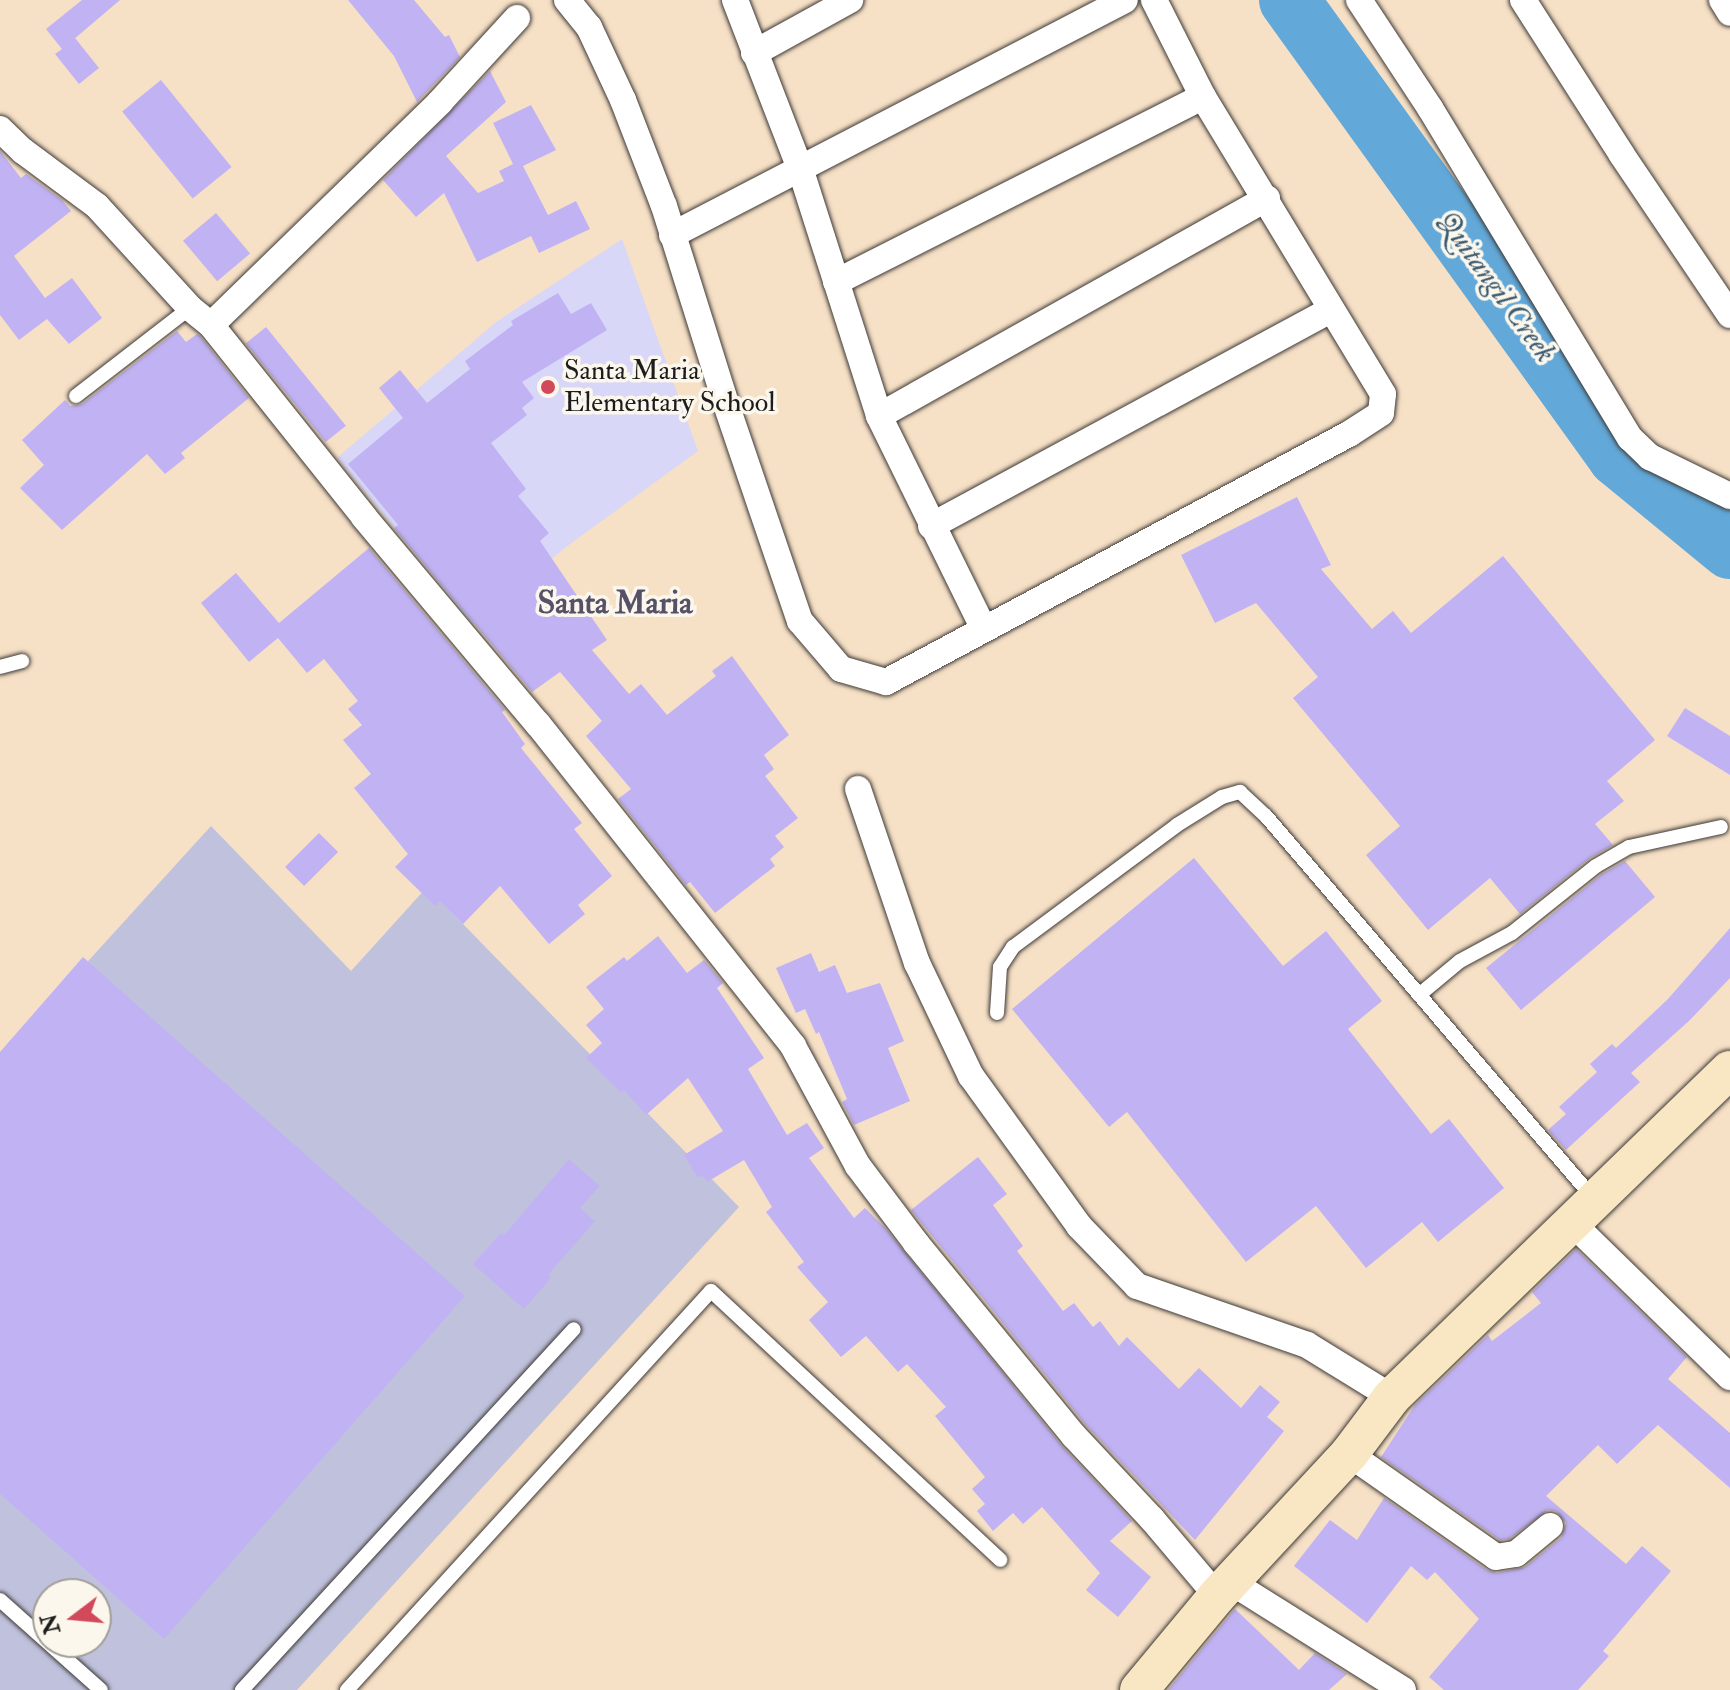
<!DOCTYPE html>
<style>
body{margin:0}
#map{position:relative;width:1730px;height:1690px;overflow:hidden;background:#f6e0c6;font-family:"IM FELL Double Pica",serif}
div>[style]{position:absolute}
.built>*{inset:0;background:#d9d7f8}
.industrial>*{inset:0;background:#c0c2dd}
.river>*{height:60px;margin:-30px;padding:0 30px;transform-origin:30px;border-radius:30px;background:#62a8d8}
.building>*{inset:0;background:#c1b3f3;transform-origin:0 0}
.roads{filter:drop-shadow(0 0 2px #3d3936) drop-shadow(0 0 2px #3d3936)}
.lane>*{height:14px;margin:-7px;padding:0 7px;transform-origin:7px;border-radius:7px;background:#fff}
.street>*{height:26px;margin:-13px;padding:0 13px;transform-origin:13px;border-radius:13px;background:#fff}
.secondary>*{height:38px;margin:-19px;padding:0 19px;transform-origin:19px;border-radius:19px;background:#f9e7c3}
.dots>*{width:22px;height:22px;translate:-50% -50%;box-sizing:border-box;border:4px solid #fbf7ec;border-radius:50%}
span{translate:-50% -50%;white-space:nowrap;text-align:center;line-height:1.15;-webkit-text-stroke:7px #fbf7ec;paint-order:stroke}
.poi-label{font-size:28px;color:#1c1c1c}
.left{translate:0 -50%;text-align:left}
.water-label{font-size:30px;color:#3c5b71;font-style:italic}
.quarter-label{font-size:32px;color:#565167;font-weight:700}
.north{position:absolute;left:32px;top:1578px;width:80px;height:80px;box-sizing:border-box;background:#fbf7ec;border:2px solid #a29f99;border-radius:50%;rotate:254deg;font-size:22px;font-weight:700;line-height:32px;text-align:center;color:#1c1c1c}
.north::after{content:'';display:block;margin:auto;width:28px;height:36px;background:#d1495b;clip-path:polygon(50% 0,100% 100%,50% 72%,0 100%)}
</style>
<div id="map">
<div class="built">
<i style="clip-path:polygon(622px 239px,698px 451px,570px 544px,472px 623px,337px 458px,496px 322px)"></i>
</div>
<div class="industrial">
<i style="clip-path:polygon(evenodd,211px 826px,351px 971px,427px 887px,739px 1207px,297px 1690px,0 1690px,0 1058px,211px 826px,48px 1594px,96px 1594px,96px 1642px,48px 1642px,48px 1594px)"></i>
</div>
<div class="river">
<i style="left:1289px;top:0;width:563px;rotate:54.25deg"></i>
<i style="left:1618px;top:457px;width:145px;rotate:39.4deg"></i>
</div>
<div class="building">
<i style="clip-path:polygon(82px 0,120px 0,73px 40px,75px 38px,99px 68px,79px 84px,55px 54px,62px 49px,46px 29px)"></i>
<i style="clip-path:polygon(348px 0,414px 0,445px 37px,449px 35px,460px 57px,417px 102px,394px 56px)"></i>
<i style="clip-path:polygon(490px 71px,506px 102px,446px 156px,478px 193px,504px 181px,499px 171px,513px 164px,493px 123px,531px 105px,556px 150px,523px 166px,548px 215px,576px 201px,590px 229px,539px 253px,531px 236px,477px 262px,444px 193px,416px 217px,383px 180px)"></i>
<i style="left:161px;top:80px;width:112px;height:50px;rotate:51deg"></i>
<i style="clip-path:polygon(0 151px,21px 178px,26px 174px,62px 200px,71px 211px,14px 256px,45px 298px,72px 278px,102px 318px,69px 344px,47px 319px,19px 340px,0 315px)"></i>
<i style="left:216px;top:213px;width:53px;height:43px;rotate:50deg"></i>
<i style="clip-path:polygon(558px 293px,571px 314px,591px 303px,607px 330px,522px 382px,534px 398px,522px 408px,527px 415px,491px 443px,526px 489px,518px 496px,549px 533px,540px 541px,607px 640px,592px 650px,629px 694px,641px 684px,667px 715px,716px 676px,712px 671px,732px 656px,789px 735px,764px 755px,774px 769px,765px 776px,798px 818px,775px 836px,784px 847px,770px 859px,775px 866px,715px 913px,690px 882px,686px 885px,618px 799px,631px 789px,586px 736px,602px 721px,560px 672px,532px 692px,394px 528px,398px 525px,348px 464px,403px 418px,379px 388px,400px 370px,427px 403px,470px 369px,465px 361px,513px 325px,511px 321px)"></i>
<i style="left:266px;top:327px;width:127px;height:26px;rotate:51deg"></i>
<i style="clip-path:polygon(177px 331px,186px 342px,197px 334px,200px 336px,249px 398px,181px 453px,185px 458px,165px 474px,147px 454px,62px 530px,20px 488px,44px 465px,22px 440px,65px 400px,70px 406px,82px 404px)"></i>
<i style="clip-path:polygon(1297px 497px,1331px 565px,1321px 569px,1372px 629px,1393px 611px,1411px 633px,1503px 556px,1655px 740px,1607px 781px,1624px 801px,1595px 824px,1613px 845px,1590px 858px,1520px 914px,1490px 878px,1428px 930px,1366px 855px,1400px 826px,1293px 698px,1318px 677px,1256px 603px,1215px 623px,1181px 555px)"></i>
<i style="clip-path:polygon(369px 548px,505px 710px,502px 712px,525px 744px,521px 748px,582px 823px,574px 829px,612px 876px,578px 905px,585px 914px,549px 944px,500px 886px,463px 924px,440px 901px,435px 906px,395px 867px,408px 854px,354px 788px,371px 774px,343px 740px,362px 725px,348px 709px,358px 701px,324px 659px,307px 673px,278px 638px,249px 662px,201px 603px,236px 573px,279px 623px)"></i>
<i style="clip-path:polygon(1685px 708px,1730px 736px,1730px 775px,1667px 736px)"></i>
<i style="left:319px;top:833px;width:27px;height:48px;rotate:45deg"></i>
<i style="clip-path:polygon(1194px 858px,1283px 966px,1326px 931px,1382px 1001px,1348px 1029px,1431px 1134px,1449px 1119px,1504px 1188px,1438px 1242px,1422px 1222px,1366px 1268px,1316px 1206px,1246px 1262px,1127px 1112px,1109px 1127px,1012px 1009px)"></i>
<i style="clip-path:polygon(1625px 861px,1655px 897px,1521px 1010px,1486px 968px,1602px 874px)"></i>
<i style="clip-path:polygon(1730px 928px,1730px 978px,1690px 1020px,1631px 1073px,1640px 1082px,1566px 1150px,1548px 1130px,1566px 1114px,1559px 1107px,1597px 1072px,1590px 1064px,1612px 1044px,1616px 1048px,1668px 999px)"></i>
<i style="clip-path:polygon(658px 936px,687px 973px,704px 960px,723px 983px,717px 988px,764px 1058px,748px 1069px,787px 1135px,807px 1123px,824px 1148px,809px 1158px,854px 1218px,865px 1208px,886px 1229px,1062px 1446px,1132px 1521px,1110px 1541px,1151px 1577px,1118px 1617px,1086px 1590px,1100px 1573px,1042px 1507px,1023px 1524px,1013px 1513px,993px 1531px,977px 1511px,985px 1504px,972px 1489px,985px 1477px,935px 1416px,946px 1407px,907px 1364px,898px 1372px,866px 1336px,841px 1357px,809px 1320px,828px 1302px,797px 1267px,804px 1262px,766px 1212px,772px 1207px,744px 1160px,707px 1182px,703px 1175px,698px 1178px,684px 1155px,723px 1131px,688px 1078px,646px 1115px,624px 1090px,621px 1093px,586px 1058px,602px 1043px,586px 1025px,604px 1009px,586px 987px,624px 957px,627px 961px)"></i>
<i style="clip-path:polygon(811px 953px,819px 972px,835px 965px,847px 993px,880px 983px,904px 1041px,888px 1048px,910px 1101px,854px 1125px,842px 1102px,847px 1099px,819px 1032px,816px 1034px,805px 1009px,796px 1013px,776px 968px)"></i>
<i style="clip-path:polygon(83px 957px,465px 1296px,164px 1639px,0 1494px,0 1052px)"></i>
<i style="clip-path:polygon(978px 1157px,1007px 1194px,993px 1205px,1023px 1246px,1017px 1251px,1063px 1311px,1074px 1303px,1093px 1327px,1100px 1321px,1119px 1346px,1127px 1337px,1179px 1389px,1199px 1368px,1241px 1408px,1260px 1385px,1280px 1402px,1267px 1417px,1284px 1431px,1195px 1540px,1086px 1425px,911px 1210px)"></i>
<i style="clip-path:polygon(569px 1159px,600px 1186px,580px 1208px,595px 1221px,548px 1275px,551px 1278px,524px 1309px,473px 1264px,501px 1233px,504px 1235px)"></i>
<i style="clip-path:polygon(1576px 1249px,1687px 1357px,1668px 1379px,1730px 1433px,1730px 1488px,1658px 1425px,1617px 1464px,1598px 1445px,1546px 1496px,1626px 1564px,1642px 1546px,1671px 1571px,1603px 1651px,1609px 1656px,1578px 1690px,1444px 1690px,1429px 1677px,1479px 1619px,1435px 1572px,1427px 1580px,1411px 1566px,1367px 1623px,1294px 1566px,1330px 1520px,1357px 1540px,1384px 1498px,1487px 1570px,1497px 1573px,1525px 1567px,1561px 1538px,1566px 1523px,1556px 1511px,1548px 1510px,1509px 1539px,1500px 1540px,1381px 1457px,1415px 1405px,1488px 1335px,1492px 1341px,1541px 1303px,1532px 1292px)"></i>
<i style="clip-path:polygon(1235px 1609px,1299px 1670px,1315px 1653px,1347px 1674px,1329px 1690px,1168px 1690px)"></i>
</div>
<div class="roads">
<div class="lane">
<i style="left:76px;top:396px;width:144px;rotate:-37.7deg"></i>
<i style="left:0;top:667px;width:23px;rotate:-15deg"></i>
<i style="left:1419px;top:995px;width:53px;rotate:-39.7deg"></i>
<i style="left:1460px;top:961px;width:59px;rotate:-28.3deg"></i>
<i style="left:1512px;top:933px;width:107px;rotate:-38.6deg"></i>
<i style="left:1596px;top:866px;width:38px;rotate:-30deg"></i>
<i style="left:1629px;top:847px;width:94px;rotate:-12.3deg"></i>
<i style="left:997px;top:1013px;width:46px;rotate:-86.3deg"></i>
<i style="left:1000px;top:967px;width:24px;rotate:-57deg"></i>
<i style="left:1013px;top:947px;width:204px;rotate:-36.6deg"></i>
<i style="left:1177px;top:825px;width:53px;rotate:-31.9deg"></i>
<i style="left:1222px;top:797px;width:19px;rotate:-16deg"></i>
<i style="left:1240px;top:792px;width:35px;rotate:43deg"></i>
<i style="left:1266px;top:816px;width:504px;rotate:49.42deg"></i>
<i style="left:0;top:1600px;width:135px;rotate:41.7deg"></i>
<i style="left:242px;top:1690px;width:490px;rotate:-47.4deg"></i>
<i style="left:347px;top:1690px;width:540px;rotate:-47.63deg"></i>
<i style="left:711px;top:1291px;width:395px;rotate:42.9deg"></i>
</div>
<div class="street">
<i style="left:567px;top:0;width:35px;rotate:51deg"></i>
<i style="left:589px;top:27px;width:81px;rotate:65deg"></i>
<i style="left:623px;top:100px;width:114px;rotate:68.9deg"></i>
<i style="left:664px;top:206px;width:207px;rotate:72.6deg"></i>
<i style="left:726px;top:404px;width:229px;rotate:71.2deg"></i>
<i style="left:800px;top:621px;width:63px;rotate:49.5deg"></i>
<i style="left:841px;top:669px;width:47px;rotate:16.1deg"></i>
<i style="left:886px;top:682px;width:525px;rotate:-28.18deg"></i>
<i style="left:1349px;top:434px;width:38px;rotate:-33deg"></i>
<i style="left:1381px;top:413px;width:19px;rotate:-84deg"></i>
<i style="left:1383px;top:394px;width:347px;rotate:-121.2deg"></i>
<i style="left:1203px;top:97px;width:109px;rotate:-116.8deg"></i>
<i style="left:735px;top:0;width:183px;rotate:68.9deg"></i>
<i style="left:801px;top:171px;width:257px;rotate:72.3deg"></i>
<i style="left:879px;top:416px;width:235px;rotate:63.8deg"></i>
<i style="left:1359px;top:0;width:129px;rotate:56.7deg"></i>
<i style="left:1430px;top:108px;width:386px;rotate:58.8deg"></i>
<i style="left:1630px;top:438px;width:28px;rotate:44deg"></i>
<i style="left:1650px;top:457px;width:89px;rotate:26deg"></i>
<i style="left:1523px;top:0;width:184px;rotate:57.4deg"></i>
<i style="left:1622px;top:155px;width:193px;rotate:56deg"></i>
<i style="left:1722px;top:0;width:15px;rotate:58deg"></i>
<i style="left:754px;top:53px;width:110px;rotate:-28.9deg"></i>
<i style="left:0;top:129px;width:32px;rotate:44deg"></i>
<i style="left:23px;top:151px;width:92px;rotate:36.6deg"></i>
<i style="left:97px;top:206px;width:138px;rotate:47.6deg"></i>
<i style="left:190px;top:308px;width:27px;rotate:39deg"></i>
<i style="left:211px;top:325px;width:246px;rotate:51.4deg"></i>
<i style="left:364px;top:517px;width:270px;rotate:50deg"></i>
<i style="left:538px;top:724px;width:411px;rotate:51.6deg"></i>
<i style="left:793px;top:1046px;width:136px;rotate:61.6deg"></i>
<i style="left:858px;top:1166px;width:96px;rotate:53deg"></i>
<i style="left:916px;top:1243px;width:249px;rotate:50.7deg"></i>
<i style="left:1074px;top:1436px;width:114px;rotate:46.8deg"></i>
<i style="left:1152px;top:1519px;width:101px;rotate:49.8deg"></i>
<i style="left:672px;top:235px;width:510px;rotate:-27.42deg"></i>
<i style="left:836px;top:282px;width:411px;rotate:-26.8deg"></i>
<i style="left:211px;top:325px;width:320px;rotate:-44.2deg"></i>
<i style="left:440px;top:102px;width:114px;rotate:-47.5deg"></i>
<i style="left:879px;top:416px;width:445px;rotate:-29.3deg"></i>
<i style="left:931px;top:526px;width:455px;rotate:-28.4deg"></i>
<i style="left:858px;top:789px;width:184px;rotate:71.3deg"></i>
<i style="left:917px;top:963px;width:125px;rotate:64.5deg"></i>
<i style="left:971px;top:1076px;width:185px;rotate:54.2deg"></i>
<i style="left:1079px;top:1226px;width:83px;rotate:46deg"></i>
<i style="left:1137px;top:1286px;width:180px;rotate:19.1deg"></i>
<i style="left:1307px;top:1345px;width:100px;rotate:31.5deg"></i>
<i style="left:1571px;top:1222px;width:222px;rotate:44.3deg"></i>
<i style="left:1349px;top:1454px;width:179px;rotate:35deg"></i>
<i style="left:1496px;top:1557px;width:20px;rotate:-9deg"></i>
<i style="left:1516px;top:1554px;width:44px;rotate:-39.5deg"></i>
<i style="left:1231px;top:1582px;width:203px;rotate:32.1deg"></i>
</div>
<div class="secondary">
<i style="left:1139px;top:1690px;width:122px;rotate:-50.3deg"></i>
<i style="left:1217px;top:1596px;width:194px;rotate:-47.1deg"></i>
<i style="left:1349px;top:1454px;width:71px;rotate:-53deg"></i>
<i style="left:1392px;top:1397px;width:470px;rotate:-44.1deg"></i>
</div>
</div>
<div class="dots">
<i style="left:548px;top:387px;background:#d1495b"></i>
</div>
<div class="poi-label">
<span class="left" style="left:564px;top:387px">Santa Maria<br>Elementary School</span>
</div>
<div class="water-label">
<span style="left:1496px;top:287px;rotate:54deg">Quitangil Creek</span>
</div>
<div class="quarter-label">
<span style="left:615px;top:603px">Santa Maria</span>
</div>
<div class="north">N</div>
</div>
